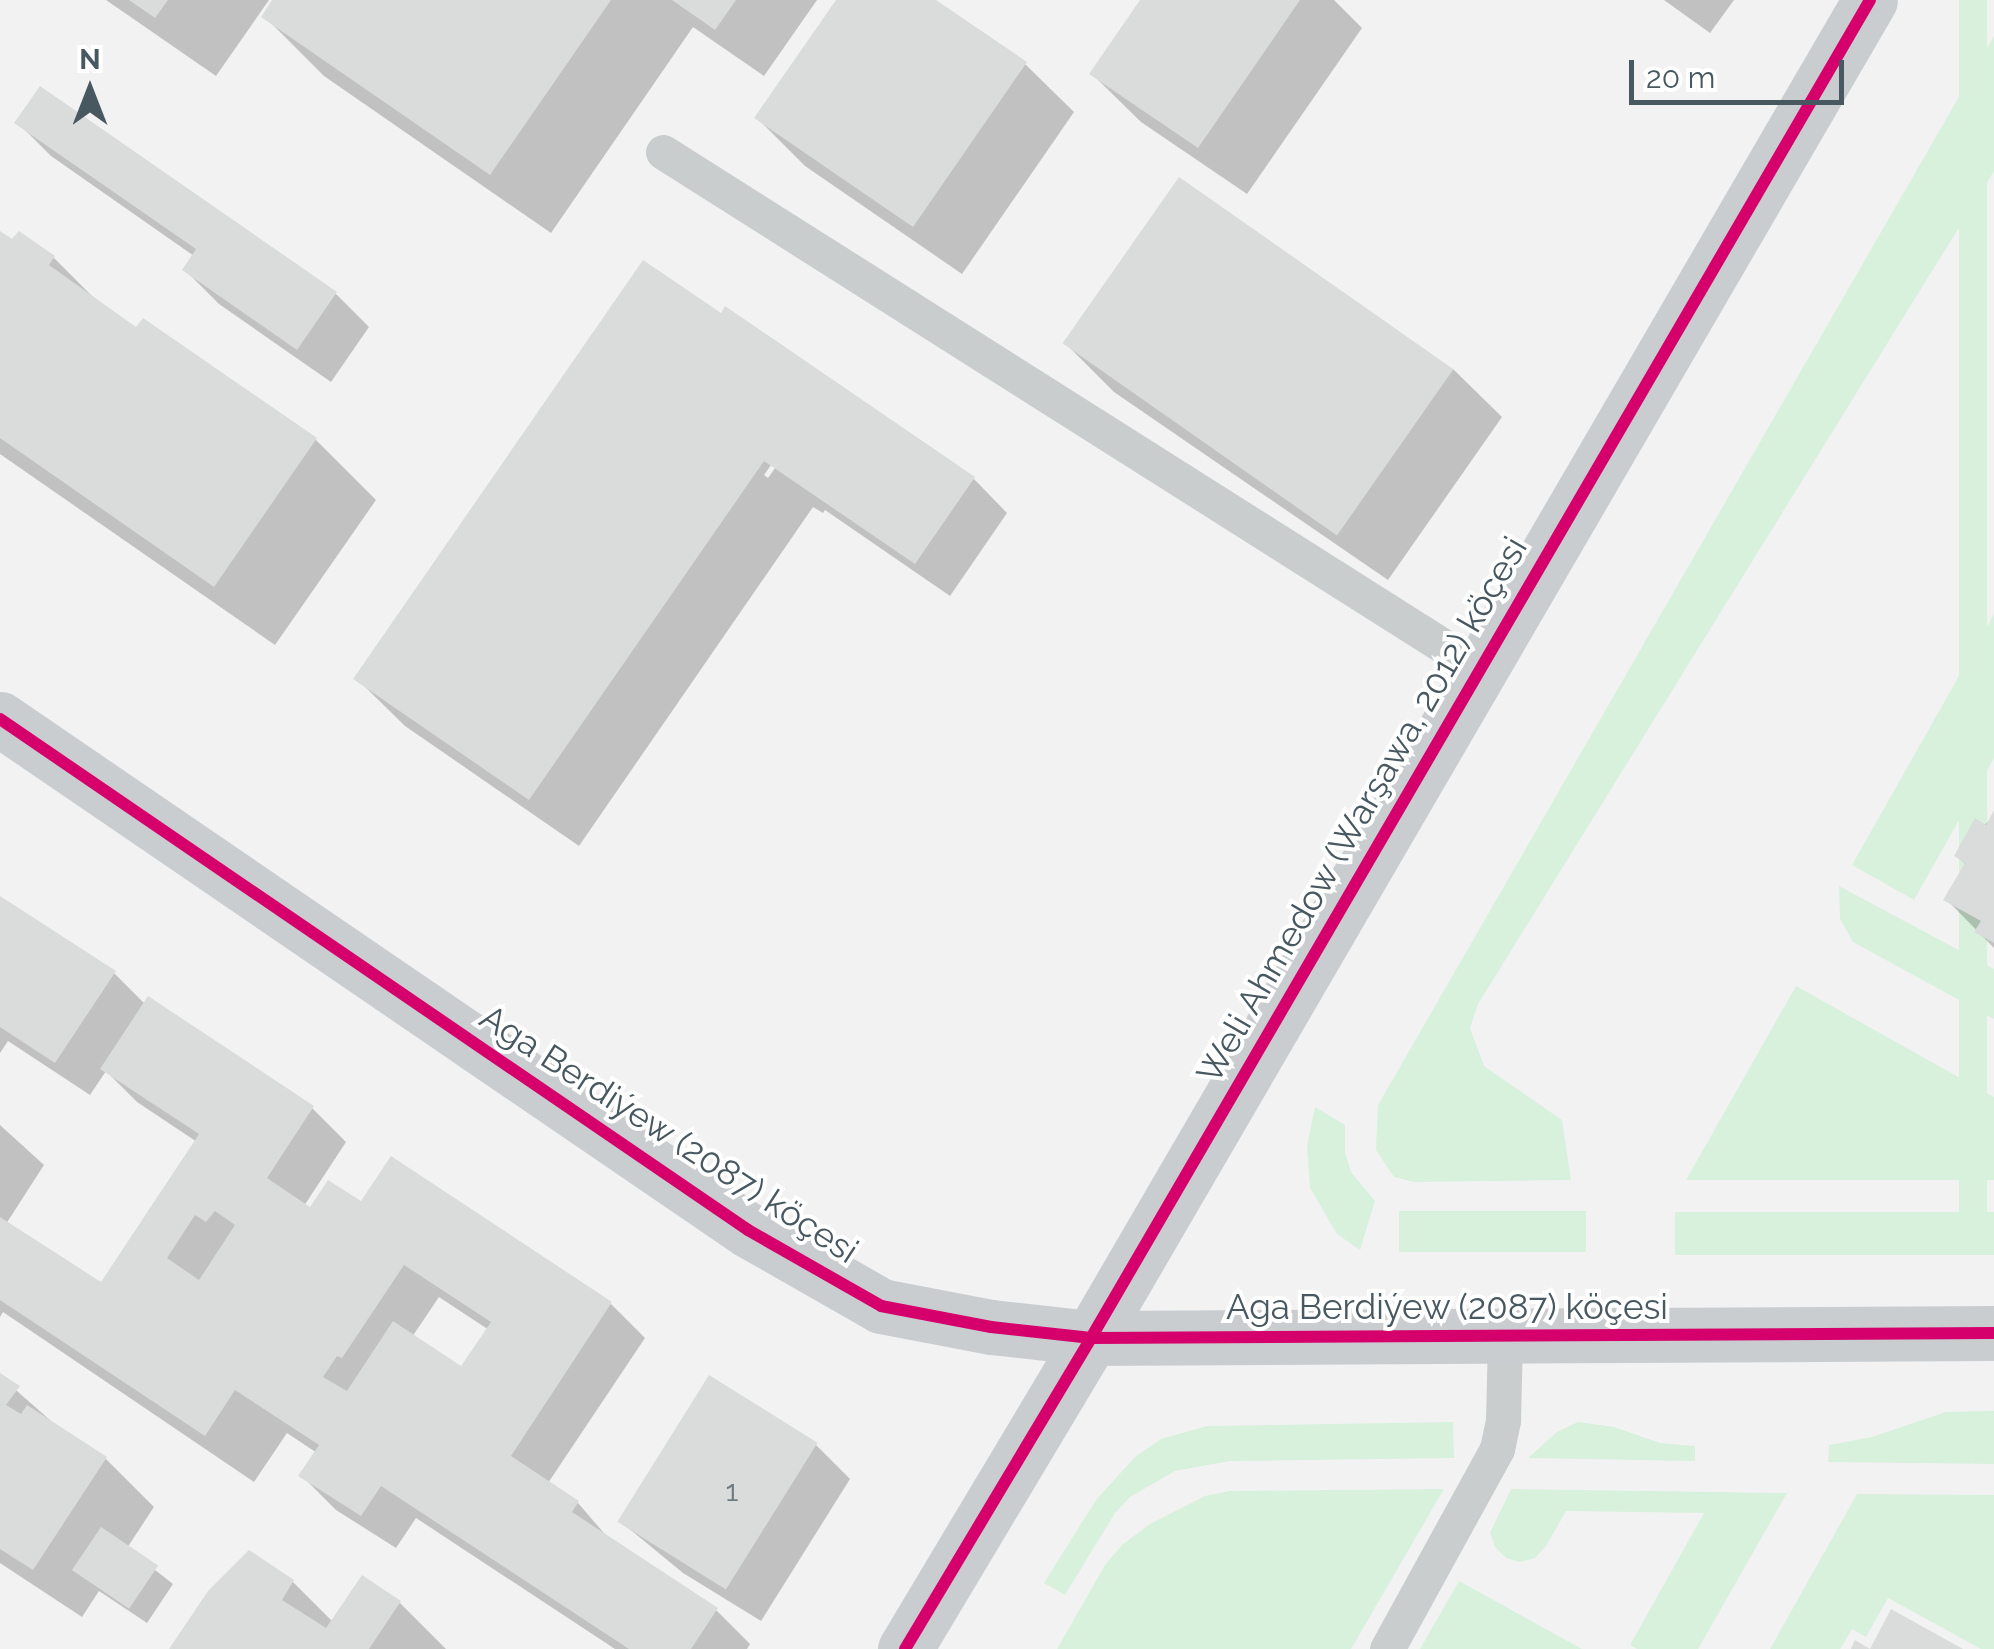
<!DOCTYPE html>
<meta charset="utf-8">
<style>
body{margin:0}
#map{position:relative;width:1994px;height:1649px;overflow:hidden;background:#f3f2f2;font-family:Raleway,sans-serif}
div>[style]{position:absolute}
.green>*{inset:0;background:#d7f1dd;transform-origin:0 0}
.shadow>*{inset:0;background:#0003}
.building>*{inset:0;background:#dadbdb;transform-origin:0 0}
.lane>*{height:35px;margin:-17.5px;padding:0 17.5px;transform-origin:17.5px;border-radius:17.5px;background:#c9cdce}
.secondary>*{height:55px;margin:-27.5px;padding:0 27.5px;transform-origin:27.5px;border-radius:27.5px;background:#cacdd0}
.cycleway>*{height:12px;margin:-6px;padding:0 6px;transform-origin:6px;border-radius:6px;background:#d6006c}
span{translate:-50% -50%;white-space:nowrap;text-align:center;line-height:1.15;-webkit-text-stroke:8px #fff;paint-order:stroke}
.number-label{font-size:30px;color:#6d7a80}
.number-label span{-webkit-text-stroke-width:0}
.street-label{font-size:35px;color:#485860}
.north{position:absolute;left:40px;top:40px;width:100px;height:100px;-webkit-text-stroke:8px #fff;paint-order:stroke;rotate:0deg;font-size:28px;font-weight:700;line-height:40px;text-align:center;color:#485860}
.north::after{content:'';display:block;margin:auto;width:35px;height:45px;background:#485860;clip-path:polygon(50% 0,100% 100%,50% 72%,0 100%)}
.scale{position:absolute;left:1629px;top:60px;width:215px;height:45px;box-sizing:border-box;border:5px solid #485860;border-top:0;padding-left:12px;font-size:30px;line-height:35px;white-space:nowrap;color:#485860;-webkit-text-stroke:8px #fff;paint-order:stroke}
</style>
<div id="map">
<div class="green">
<i style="left:1959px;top:0;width:28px;height:1249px"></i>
<i style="clip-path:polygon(1994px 36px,1994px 171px,1478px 1004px,1470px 1028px,1484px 1066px,1562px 1120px,1571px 1180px,1414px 1182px,1394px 1177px,1376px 1150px,1378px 1105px)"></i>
<i style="clip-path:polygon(1994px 614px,1994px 758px,1914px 900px,1852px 865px)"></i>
<i style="clip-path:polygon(1839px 886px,1994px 969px,1994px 1019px,1853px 942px,1840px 919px)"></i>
<i style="clip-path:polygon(1796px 986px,1994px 1097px,1994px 1180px,1686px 1180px)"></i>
<i style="clip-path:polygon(1315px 1107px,1345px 1125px,1345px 1153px,1351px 1172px,1375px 1201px,1360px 1250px,1337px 1234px,1310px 1188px,1307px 1146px)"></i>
<i style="left:1399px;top:1211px;width:187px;height:41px"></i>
<i style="left:1675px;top:1212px;width:319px;height:43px"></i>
<i style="clip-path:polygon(1994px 1411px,1994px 1464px,1828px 1462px,1829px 1445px,1872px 1437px,1946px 1412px)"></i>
<i style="clip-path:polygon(1453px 1422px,1454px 1458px,1230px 1461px,1175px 1471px,1130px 1497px,1115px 1513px,1065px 1595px,1044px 1583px,1096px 1500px,1135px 1457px,1161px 1439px,1207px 1426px)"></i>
<i style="clip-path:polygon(1578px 1422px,1614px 1427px,1660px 1443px,1695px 1446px,1695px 1461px,1528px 1458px,1557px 1432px)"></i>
<i style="clip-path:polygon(1444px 1489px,1351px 1649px,1057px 1649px,1105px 1565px,1122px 1545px,1150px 1524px,1205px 1496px,1230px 1491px)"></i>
<i style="clip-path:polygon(1511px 1489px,1787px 1493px,1698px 1649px,1637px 1649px,1630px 1645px,1704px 1513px,1566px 1511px,1546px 1546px,1535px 1558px,1520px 1562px,1506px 1558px,1495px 1547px,1490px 1533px)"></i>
<i style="clip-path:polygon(1857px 1494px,1994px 1495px,1994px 1649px,1981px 1649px,1888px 1598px,1866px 1637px,1852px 1629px,1840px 1649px,1770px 1649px)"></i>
<i style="clip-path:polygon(1459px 1581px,1582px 1649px,1420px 1649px)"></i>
</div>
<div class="shadow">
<i style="clip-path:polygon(106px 0,269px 0,216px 76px)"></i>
<i style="clip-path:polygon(275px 0,817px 0,764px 76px,693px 27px,551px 233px,324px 76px,264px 16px)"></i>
<i style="clip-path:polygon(839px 0,932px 0,1025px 64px,1074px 112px,962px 274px,805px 166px,757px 118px)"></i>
<i style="clip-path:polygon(1143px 0,1334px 0,1362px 28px,1247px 194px,1141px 122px,1092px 74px)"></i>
<i style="clip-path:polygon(1664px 0,1734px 0,1710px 33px)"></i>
<i style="clip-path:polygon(17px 122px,336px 294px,369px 327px,331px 382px,219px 304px,185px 270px,194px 256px,51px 156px)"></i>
<i style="clip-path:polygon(0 234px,12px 243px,19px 234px,54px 258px,102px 306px,137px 331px,144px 321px,316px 440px,376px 500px,275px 645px,0 454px)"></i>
<i style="clip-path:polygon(evenodd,721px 316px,832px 382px,974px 479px,1007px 513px,950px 596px,825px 510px,823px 513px,813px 507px,579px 846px,405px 726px,356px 678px,721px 316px,826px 387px,830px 390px,768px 478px,764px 475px,826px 387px)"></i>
<i style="clip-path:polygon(1066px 344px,1453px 369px,1502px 417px,1388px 580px,1114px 392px)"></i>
<i style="clip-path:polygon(1994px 815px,1994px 948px,1946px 899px,1966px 865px,1957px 855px)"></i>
<i style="clip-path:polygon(evenodd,0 898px,114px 973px,145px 1004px,312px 1108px,346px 1142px,304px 1206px,311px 1210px,361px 1204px,392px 1159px,611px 1304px,645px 1338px,548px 1483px,578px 1503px,610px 1540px,716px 1610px,750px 1644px,747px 1649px,615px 1649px,416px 1518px,396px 1548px,336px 1510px,302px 1476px,317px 1453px,287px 1433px,254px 1482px,3px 1312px,0 1317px,0 1125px,44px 1165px,6px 1224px,101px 1286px,197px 1142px,137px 1102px,106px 1071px,90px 1095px,8px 1041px,0 1053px,0 898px,439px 1297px,489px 1330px,461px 1370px,412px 1337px,439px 1297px)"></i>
<i style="clip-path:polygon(0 1376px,59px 1428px,106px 1459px,154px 1507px,127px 1548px,173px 1584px,147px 1623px,99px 1591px,82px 1617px,0 1563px)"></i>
<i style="clip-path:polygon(816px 1445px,850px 1479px,761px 1621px,683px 1573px,621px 1522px)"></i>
<i style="clip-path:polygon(292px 1581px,333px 1622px,400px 1603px,446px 1649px,172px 1649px)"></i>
</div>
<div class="building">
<i style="clip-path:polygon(129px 0,168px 0,155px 18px)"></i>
<i style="clip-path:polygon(272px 0,611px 0,490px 175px,261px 17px)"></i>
<i style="clip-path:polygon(672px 0,736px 0,715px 30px)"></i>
<i style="clip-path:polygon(836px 0,936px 0,1027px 62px,913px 227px,754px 118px)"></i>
<i style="clip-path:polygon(1140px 0,1300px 0,1198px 148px,1089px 74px)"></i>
<i style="clip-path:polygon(40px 86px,337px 292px,297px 350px,182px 270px,196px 249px,14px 123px)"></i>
<i style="left:1179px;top:177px;width:335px;height:203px;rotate:35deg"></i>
<i style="clip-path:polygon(0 231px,12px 239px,19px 231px,55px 256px,49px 265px,136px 327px,143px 318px,317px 438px,214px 587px,0 438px)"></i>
<i style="clip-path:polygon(643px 260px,721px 313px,725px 306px,975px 477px,915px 564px,764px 461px,529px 800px,353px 679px)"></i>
<i style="clip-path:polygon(1994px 810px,1994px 943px,1974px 932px,1981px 921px,1943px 900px,1965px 863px,1954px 856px,1975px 818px,1986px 825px)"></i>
<i style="clip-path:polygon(0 896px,116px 971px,55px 1063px,0 1027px)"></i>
<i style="clip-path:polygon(evenodd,148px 996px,314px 1106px,267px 1178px,310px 1207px,328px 1180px,361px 1201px,391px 1156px,612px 1302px,511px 1456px,579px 1501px,572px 1512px,718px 1608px,691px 1649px,629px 1649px,381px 1486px,361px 1516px,298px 1476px,319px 1445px,235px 1390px,205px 1436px,0 1300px,0 1217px,101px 1282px,199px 1134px,100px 1069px,148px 996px,215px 1211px,235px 1225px,199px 1280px,167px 1258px,195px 1215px,206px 1222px,215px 1211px,148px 996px,404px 1265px,491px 1322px,461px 1366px,393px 1321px,347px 1391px,323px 1377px,337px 1356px,342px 1358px,404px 1265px)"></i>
<i style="clip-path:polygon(0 1373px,20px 1386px,6px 1405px,21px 1414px,27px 1405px,107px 1457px,33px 1570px,0 1549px)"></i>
<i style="left:709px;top:1375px;width:128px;height:173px;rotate:32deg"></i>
<i style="left:101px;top:1527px;width:69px;height:52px;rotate:34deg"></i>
<i style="clip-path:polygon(249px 1550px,294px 1580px,282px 1600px,326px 1628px,362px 1575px,401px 1601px,369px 1649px,169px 1649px,208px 1591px)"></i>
<i style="clip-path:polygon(1891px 1609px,1963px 1649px,1851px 1649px,1855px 1640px,1870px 1649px)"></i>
</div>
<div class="lane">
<i style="left:663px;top:152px;width:965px;rotate:32.34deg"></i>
<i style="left:1387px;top:1649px;width:228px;rotate:-61.2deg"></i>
<i style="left:1497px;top:1449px;width:30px;rotate:-78deg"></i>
<i style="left:1503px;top:1420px;width:83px;rotate:-88.6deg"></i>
</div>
<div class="secondary">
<i style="left:0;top:719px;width:906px;rotate:34.34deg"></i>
<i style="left:748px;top:1230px;width:153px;rotate:29.7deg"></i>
<i style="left:881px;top:1306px;width:112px;rotate:10.8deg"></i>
<i style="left:991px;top:1327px;width:101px;rotate:6.3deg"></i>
<i style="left:1091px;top:1338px;width:903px;rotate:-0.32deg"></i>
<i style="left:905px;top:1649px;width:362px;rotate:-59.1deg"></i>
<i style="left:1091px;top:1338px;width:1548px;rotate:-59.79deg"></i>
</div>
<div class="cycleway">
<i style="left:0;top:719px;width:906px;rotate:34.34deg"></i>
<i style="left:748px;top:1230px;width:153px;rotate:29.7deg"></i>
<i style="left:881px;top:1306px;width:112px;rotate:10.8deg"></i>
<i style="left:991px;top:1327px;width:101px;rotate:6.3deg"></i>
<i style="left:1091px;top:1338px;width:903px;rotate:-0.32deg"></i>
<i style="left:905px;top:1649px;width:362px;rotate:-59.1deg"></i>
<i style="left:1091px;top:1338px;width:1548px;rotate:-59.79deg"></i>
</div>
<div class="number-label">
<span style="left:732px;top:1491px">1</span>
</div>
<div class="street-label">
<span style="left:1362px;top:810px;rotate:-60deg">Weli Ahmedow (Warşawa, 2012) köçesi</span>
<span style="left:669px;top:1134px;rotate:33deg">Aga Berdiýew (2087) köçesi</span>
<span style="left:1447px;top:1307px">Aga Berdiýew (2087) köçesi</span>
</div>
<div class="north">N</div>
<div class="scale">20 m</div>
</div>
